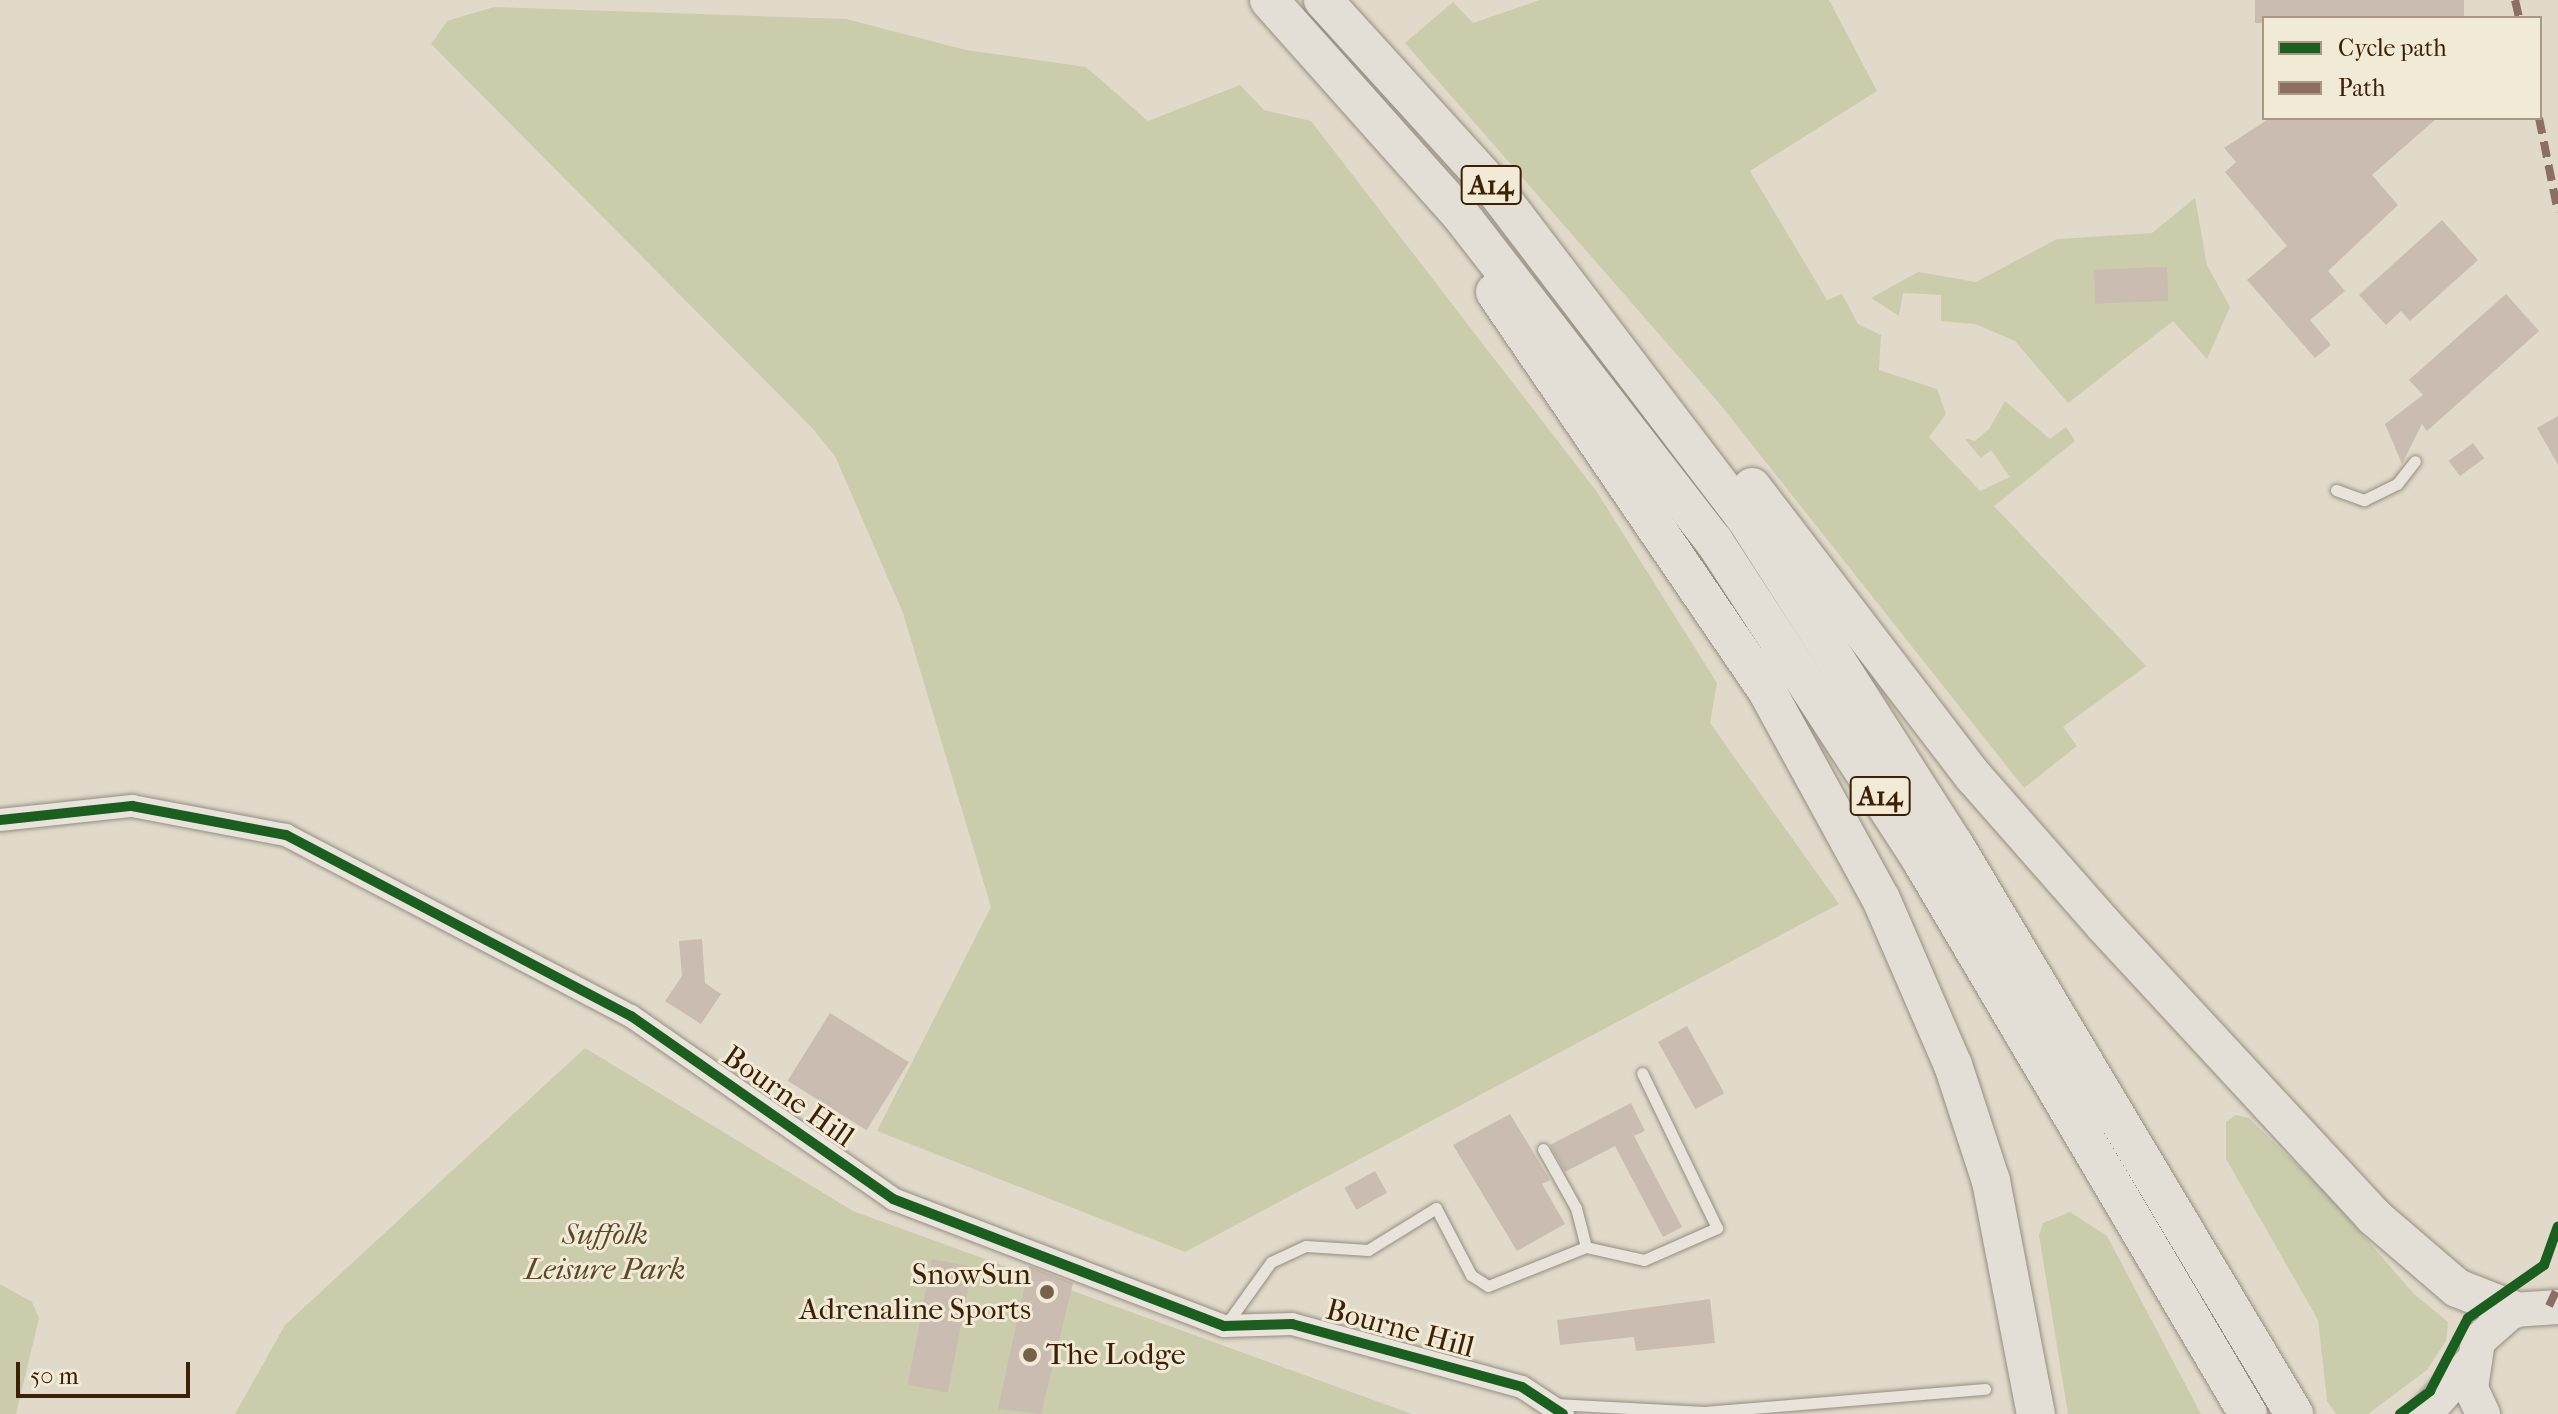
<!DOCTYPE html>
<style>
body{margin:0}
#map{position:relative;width:2558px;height:1414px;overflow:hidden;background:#e1daca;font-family:"IM FELL French Canon",serif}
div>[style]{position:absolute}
.green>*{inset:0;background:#cbccab}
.building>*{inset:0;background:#cabcb0;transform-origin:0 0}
.roads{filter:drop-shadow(0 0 2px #958e81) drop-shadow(0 0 2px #958e81)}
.lane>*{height:11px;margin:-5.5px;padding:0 5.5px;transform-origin:5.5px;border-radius:5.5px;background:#e8e4dc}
.street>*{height:22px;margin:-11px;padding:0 11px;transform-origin:11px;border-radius:11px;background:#e8e4dc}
.primary>*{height:34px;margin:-17px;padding:0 17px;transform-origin:17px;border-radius:17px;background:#e4dfd6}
.highway>*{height:38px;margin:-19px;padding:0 19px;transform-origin:19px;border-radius:19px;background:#e4dfd6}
.quiet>*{height:8px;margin-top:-4px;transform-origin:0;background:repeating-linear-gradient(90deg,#8d6e63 0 16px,transparent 0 24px)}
.cycleway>*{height:10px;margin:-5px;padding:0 5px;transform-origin:5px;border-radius:5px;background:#1b5e20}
.dots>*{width:22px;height:22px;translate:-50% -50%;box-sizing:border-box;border:4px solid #f1ead7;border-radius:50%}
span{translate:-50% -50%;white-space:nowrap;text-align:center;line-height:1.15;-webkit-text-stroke:6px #f1ead7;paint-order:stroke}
.shield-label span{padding:2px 6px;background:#f1ead7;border:2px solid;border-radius:6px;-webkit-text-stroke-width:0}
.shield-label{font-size:28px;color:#3d2006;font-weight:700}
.street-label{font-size:30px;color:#3d2006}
.park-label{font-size:30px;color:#5c4829;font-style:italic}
.poi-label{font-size:30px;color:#3d2006}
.right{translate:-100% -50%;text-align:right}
.left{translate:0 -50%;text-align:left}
.legend{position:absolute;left:2262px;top:16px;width:280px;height:104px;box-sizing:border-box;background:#f1ead7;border:2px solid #a99983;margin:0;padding:10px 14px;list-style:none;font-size:24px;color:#3d2006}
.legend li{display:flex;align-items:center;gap:16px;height:40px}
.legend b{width:40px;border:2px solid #a99983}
.scale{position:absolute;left:16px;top:1362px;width:174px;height:36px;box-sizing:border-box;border:4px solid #3d2006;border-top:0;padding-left:10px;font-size:24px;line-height:28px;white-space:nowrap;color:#3d2006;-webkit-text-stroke:6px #f1ead7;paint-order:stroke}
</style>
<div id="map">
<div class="green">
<i style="clip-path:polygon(1540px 0,1829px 0,1877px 91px,1750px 171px,1827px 300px,1842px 294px,1858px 324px,1881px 335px,1879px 370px,1937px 389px,1946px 414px,1929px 437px,1980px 491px,2010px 477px,1991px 450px,1981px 458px,1964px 438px,1975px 441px,1989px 429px,2005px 401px,2050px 439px,2066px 427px,2075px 441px,1994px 506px,2146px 666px,2063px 727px,2077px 746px,2024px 788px,1719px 403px,1405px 43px,1453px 2px,1473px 23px)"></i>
<i style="clip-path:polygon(494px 7px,846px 19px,966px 50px,1086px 67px,1148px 121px,1240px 85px,1264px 110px,1311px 121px,1597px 492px,1717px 683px,1710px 723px,1839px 904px,1185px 1252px,877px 1131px,991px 907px,903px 613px,835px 456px,812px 428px,431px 44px,447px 21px)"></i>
<i style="clip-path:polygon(2195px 198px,2207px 265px,2230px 307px,2207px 359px,2173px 321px,2068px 403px,2015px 341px,1975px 324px,1941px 321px,1941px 295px,1903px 293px,1899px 316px,1871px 298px,1918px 272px,1976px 282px,2057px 239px,2152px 233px)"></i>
<i style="clip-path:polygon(585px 1048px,853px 1211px,1412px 1414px,235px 1414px,285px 1325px)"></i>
<i style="clip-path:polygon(2236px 1115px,2249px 1118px,2328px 1195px,2414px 1294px,2448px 1322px,2446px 1341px,2427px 1370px,2368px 1414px,2336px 1414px,2327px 1401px,2318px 1320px,2226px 1159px,2226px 1122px)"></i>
<i style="clip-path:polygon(2070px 1212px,2107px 1236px,2201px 1414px,2068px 1414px,2039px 1235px,2043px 1223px)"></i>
<i style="clip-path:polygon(0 1284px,32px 1302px,39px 1318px,16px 1414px,0 1414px)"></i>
</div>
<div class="building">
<i style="left:2255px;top:0;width:209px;height:23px"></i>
<i style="clip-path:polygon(2270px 118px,2437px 118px,2372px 175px,2398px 205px,2328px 271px,2345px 291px,2310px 320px,2331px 345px,2315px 358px,2247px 280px,2287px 246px,2225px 172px,2236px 162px,2224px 148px)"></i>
<i style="clip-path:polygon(2442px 220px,2478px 260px,2410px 321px,2401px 311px,2386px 325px,2359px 295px)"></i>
<i style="left:2167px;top:267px;width:34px;height:73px;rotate:88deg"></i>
<i style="clip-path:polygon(2506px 294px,2539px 331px,2427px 431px,2422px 424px,2402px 464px,2385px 424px,2423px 395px,2409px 380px)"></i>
<i style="clip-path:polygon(2558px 416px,2558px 465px,2537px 428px)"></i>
<i style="left:2473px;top:443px;width:19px;height:30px;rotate:54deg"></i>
<i style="clip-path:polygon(702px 939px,705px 983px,721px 994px,701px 1024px,665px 1001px,682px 976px,679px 941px)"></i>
<i style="left:830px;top:1013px;width:93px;height:80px;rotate:32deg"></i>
<i style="left:1687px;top:1026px;width:77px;height:33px;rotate:61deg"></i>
<i style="clip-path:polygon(1631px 1103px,1645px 1131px,1634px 1136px,1682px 1227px,1663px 1237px,1615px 1146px,1565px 1172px,1550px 1145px)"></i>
<i style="clip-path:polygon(1510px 1114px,1550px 1180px,1542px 1184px,1565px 1224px,1517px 1251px,1453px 1145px)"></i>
<i style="left:1375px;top:1171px;width:25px;height:35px;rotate:61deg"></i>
<i style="left:932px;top:1259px;width:41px;height:128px;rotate:11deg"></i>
<i style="clip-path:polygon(1029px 1266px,1073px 1283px,1041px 1414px,998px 1409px)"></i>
<i style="clip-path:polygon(1710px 1299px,1715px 1343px,1636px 1351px,1634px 1337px,1560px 1345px,1557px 1320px)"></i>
</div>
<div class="roads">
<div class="lane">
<i style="left:2336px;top:490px;width:30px;rotate:20deg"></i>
<i style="left:2364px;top:500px;width:37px;rotate:-26deg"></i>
<i style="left:2397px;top:484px;width:29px;rotate:-52deg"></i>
<i style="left:1543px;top:1149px;width:68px;rotate:60.8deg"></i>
<i style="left:1576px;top:1208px;width:40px;rotate:75.6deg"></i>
<i style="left:1225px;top:1326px;width:79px;rotate:-54.3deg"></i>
<i style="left:1271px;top:1262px;width:38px;rotate:-25deg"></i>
<i style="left:1306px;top:1246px;width:62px;rotate:3.7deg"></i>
<i style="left:1368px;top:1250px;width:80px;rotate:-31.7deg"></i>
<i style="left:1436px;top:1208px;width:76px;rotate:62.4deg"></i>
<i style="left:1471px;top:1275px;width:20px;rotate:33deg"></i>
<i style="left:1488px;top:1286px;width:105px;rotate:-21.7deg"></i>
<i style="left:1586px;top:1247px;width:59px;rotate:12.6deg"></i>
<i style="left:1644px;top:1260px;width:80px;rotate:-23.7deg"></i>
<i style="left:1717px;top:1228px;width:172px;rotate:-115.8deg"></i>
<i style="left:1555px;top:1404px;width:149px;rotate:3.1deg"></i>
<i style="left:1704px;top:1412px;width:282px;rotate:-4.7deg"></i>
</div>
<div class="street">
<i style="left:0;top:820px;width:133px;rotate:-6.1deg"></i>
<i style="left:132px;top:806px;width:157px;rotate:10.7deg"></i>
<i style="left:286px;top:835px;width:390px;rotate:27.7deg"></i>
<i style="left:631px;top:1016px;width:320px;rotate:34.9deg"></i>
<i style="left:893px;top:1199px;width:355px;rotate:21deg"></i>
<i style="left:1224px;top:1326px;width:68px;rotate:-1.7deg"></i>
<i style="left:1292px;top:1324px;width:238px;rotate:15.3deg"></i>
<i style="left:1522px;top:1387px;width:49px;rotate:33.4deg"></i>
</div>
<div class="primary">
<i style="left:2425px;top:1414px;width:67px;rotate:-48deg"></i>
<i style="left:2483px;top:1414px;width:29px;rotate:-115deg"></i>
<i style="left:2471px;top:1388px;width:48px;rotate:-81.5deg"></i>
<i style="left:2478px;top:1341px;width:47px;rotate:-41.5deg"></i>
<i style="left:2513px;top:1310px;width:45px;rotate:-3.8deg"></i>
</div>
<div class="highway">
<i style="left:1269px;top:0;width:287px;rotate:48.3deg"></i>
<i style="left:1460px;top:214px;width:414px;rotate:52.2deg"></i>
<i style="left:1714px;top:541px;width:380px;rotate:57deg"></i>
<i style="left:1921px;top:860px;width:643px;rotate:59.45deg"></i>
<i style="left:1323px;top:0;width:253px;rotate:47.7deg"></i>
<i style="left:1493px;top:187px;width:414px;rotate:52.7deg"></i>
<i style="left:1744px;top:516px;width:389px;rotate:57.4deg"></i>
<i style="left:1954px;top:844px;width:664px;rotate:59.18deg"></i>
<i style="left:1495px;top:292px;width:483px;rotate:55.7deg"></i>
<i style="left:1767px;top:691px;width:237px;rotate:61.3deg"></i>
<i style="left:1881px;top:899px;width:181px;rotate:66.6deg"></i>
<i style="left:1953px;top:1065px;width:122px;rotate:71.9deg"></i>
<i style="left:1991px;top:1181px;width:237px;rotate:79.1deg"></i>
<i style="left:1752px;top:487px;width:365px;rotate:52.6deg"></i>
<i style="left:1974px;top:777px;width:197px;rotate:48.7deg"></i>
<i style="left:2104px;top:925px;width:396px;rotate:47.2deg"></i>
<i style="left:2373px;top:1216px;width:111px;rotate:40.6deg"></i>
<i style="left:2457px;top:1288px;width:60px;rotate:21.4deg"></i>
</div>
</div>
<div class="quiet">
<i style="left:2515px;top:0;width:18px;rotate:77deg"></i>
<i style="left:2539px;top:118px;width:96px;rotate:78.6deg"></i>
<i style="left:2549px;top:1306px;width:21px;rotate:-65deg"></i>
</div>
<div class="cycleway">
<i style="left:0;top:820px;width:133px;rotate:-6.1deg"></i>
<i style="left:132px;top:806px;width:157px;rotate:10.7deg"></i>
<i style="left:286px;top:835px;width:390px;rotate:27.7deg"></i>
<i style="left:631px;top:1016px;width:320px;rotate:34.9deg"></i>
<i style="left:893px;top:1199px;width:355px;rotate:21deg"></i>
<i style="left:1224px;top:1326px;width:68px;rotate:-1.7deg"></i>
<i style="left:1292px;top:1324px;width:238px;rotate:15.3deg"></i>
<i style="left:1522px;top:1387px;width:49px;rotate:33.4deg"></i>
<i style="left:2400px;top:1414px;width:38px;rotate:-37deg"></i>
<i style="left:2430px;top:1391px;width:82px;rotate:-62.5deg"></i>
<i style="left:2468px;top:1318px;width:93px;rotate:-34.9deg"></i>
<i style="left:2544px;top:1265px;width:41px;rotate:-70.3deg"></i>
</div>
<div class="dots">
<i style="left:1047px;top:1292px;background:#76614b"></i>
<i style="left:1030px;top:1355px;background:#76614b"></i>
</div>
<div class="shield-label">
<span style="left:1491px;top:185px">A14</span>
<span style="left:1880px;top:796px">A14</span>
</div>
<div class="street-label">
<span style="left:788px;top:1097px;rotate:35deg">Bourne Hill</span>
<span style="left:1400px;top:1329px;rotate:15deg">Bourne Hill</span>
</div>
<div class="park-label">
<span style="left:605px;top:1252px">Suffolk<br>Leisure Park</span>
</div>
<div class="poi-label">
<span class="right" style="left:1031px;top:1292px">SnowSun<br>Adrenaline Sports</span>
<span class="left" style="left:1046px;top:1355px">The Lodge</span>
</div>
<ul class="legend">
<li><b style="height:10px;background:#1b5e20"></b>Cycle path</li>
<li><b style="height:10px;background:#8d6e63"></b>Path</li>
</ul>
<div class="scale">50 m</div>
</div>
